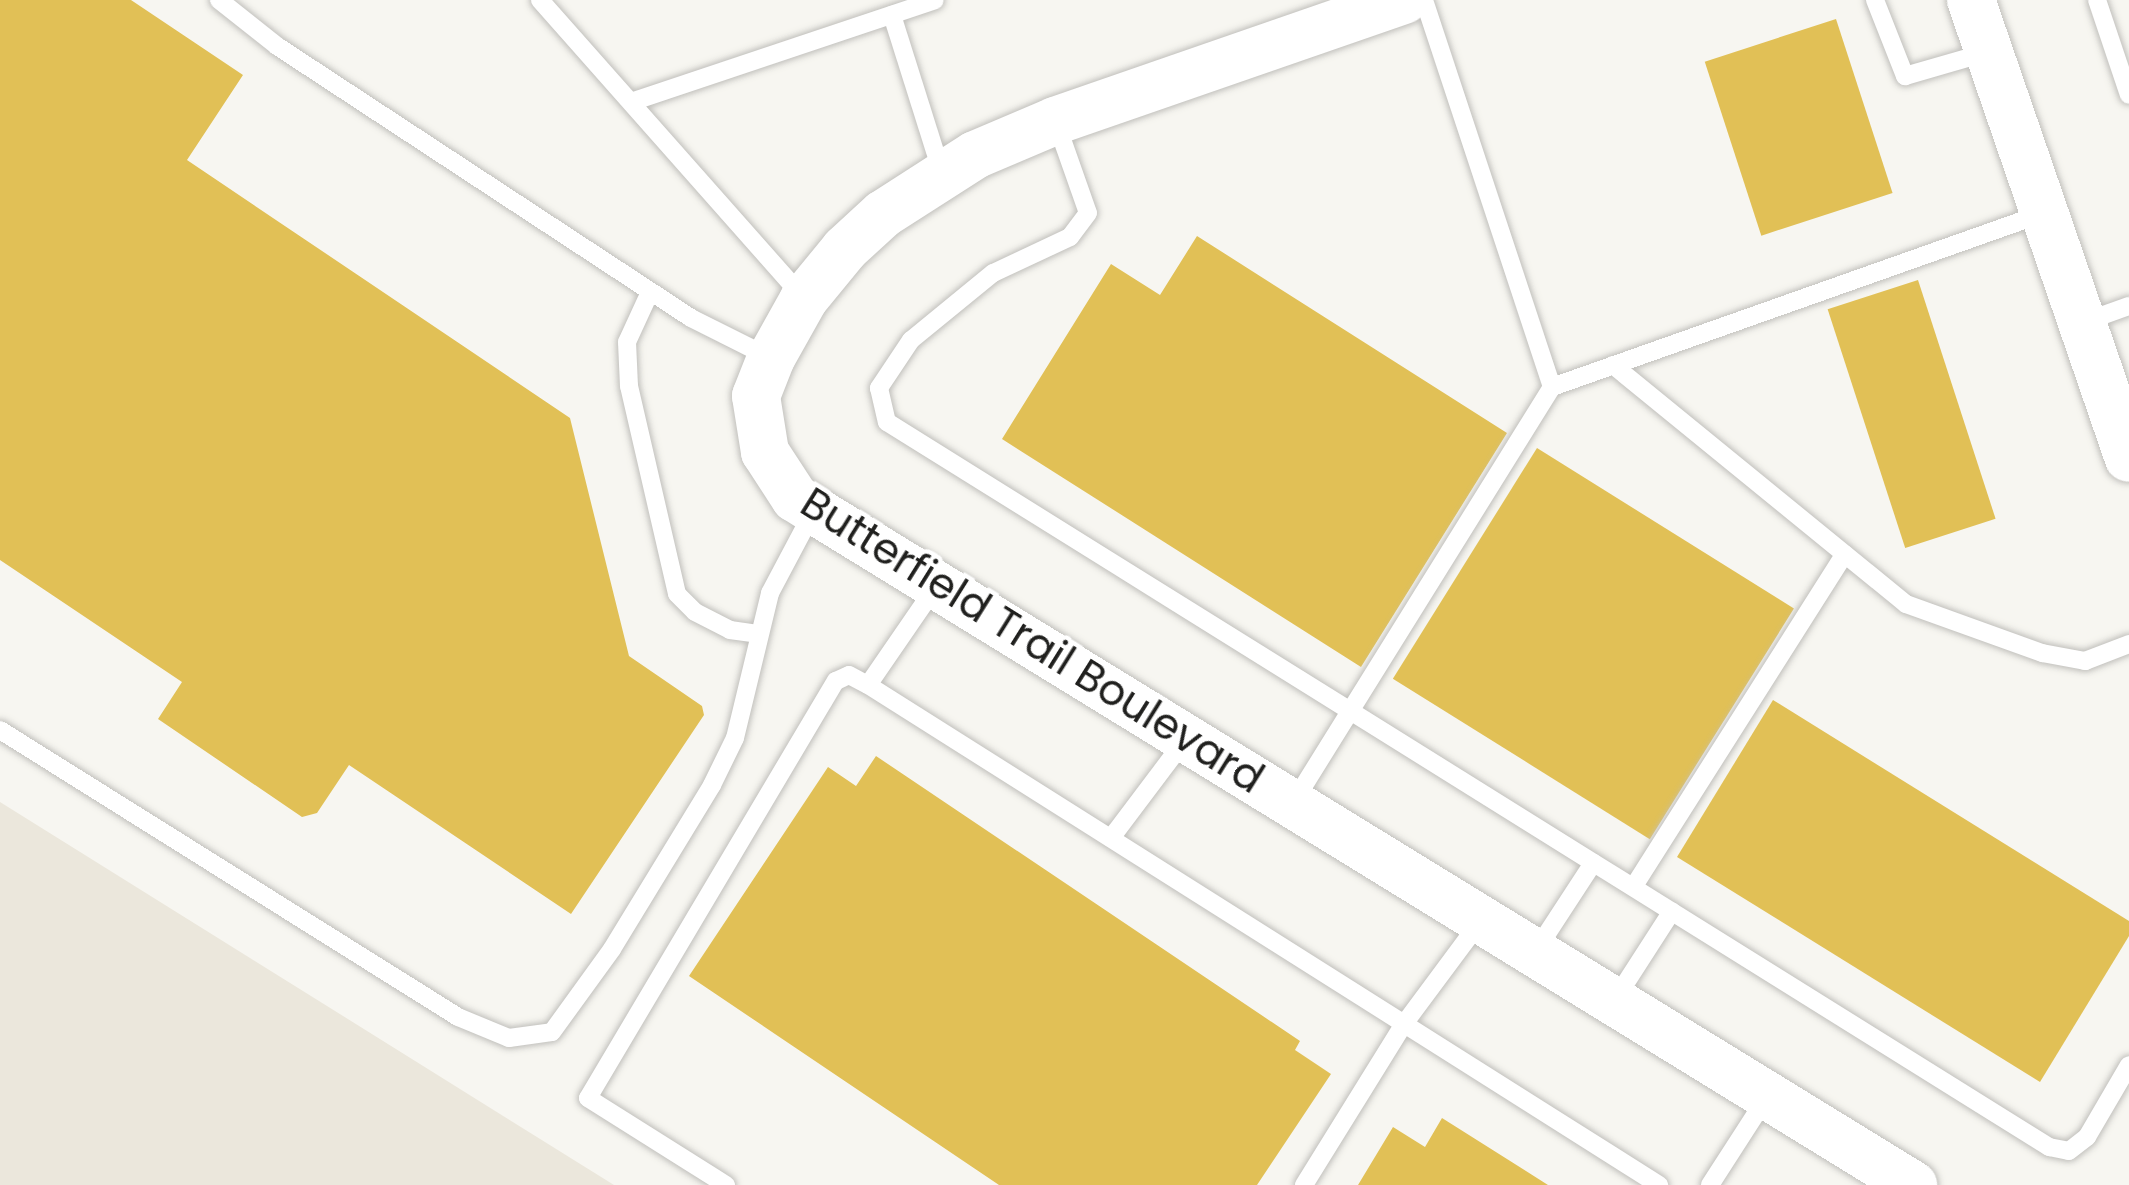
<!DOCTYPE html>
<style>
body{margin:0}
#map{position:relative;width:2129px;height:1185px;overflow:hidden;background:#f7f6f1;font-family:Poppins,sans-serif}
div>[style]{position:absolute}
.built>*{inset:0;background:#ebe7dc}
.building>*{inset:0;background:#e1c056;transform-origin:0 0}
.roads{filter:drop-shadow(0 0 3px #c1c0bc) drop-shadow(0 0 3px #c1c0bc)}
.service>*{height:18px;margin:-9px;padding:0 9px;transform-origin:9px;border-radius:9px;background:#fff}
.tertiary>*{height:48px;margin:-24px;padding:0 24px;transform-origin:24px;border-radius:24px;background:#fff}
span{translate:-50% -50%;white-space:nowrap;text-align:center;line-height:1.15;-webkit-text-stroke:9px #fff;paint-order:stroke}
.street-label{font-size:42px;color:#20201e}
</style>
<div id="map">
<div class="built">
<i style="clip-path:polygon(0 802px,614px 1185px,0 1185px)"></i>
</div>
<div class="building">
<i style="clip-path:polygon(0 0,131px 0,243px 75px,187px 160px,570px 418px,629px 656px,702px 706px,704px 715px,571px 914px,349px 765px,317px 813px,302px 817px,158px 719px,182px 682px,0 560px)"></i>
<i style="left:1836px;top:19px;width:183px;height:138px;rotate:72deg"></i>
<i style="clip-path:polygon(1197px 236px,1507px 433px,1361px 667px,1002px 439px,1111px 264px,1160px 295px)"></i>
<i style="left:1918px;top:280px;width:251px;height:95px;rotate:72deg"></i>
<i style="left:1537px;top:448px;width:303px;height:272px;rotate:32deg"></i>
<i style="clip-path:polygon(1773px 700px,2129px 921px,2129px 936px,2040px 1082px,1677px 857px)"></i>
<i style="clip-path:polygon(876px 756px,1300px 1041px,1295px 1050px,1331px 1074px,1257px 1185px,999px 1185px,689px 976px,828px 767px,856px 786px)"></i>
<i style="clip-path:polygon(1442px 1118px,1548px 1185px,1358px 1185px,1393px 1127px,1425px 1147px)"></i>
</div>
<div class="roads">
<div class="service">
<i style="left:219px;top:0;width:74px;rotate:38.4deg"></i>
<i style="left:277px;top:46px;width:495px;rotate:33.3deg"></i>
<i style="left:691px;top:318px;width:89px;rotate:26.6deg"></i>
<i style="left:540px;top:0;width:397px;rotate:48.5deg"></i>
<i style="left:1424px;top:0;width:408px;rotate:71.7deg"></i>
<i style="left:1875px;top:0;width:82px;rotate:68.5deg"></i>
<i style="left:1905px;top:76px;width:86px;rotate:-16.1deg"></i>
<i style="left:2097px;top:0;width:100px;rotate:71.4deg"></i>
<i style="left:892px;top:15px;width:167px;rotate:72.5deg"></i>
<i style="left:634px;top:101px;width:317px;rotate:-18.5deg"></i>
<i style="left:1057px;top:125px;width:93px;rotate:70.6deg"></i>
<i style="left:1088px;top:213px;width:30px;rotate:127deg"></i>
<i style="left:1070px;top:237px;width:85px;rotate:154.9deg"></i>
<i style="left:993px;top:273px;width:106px;rotate:140.7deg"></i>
<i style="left:911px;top:340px;width:58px;rotate:123.7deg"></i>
<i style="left:879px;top:388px;width:35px;rotate:77deg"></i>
<i style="left:887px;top:422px;width:1370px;rotate:31.96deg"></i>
<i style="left:2049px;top:1147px;width:20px;rotate:11deg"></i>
<i style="left:2069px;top:1151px;width:23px;rotate:-38deg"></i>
<i style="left:2087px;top:1137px;width:83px;rotate:-59.7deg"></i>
<i style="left:650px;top:292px;width:55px;rotate:114.7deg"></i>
<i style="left:627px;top:342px;width:44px;rotate:87.4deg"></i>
<i style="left:629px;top:386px;width:213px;rotate:77deg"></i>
<i style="left:677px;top:594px;width:25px;rotate:45deg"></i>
<i style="left:695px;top:612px;width:39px;rotate:27deg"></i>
<i style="left:730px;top:630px;width:28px;rotate:8deg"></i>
<i style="left:2087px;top:321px;width:45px;rotate:-19.7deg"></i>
<i style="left:1613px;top:365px;width:378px;rotate:39.2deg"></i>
<i style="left:1906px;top:604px;width:145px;rotate:19.8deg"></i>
<i style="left:2042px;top:653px;width:44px;rotate:10.5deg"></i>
<i style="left:2085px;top:661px;width:47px;rotate:-21.1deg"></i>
<i style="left:934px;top:589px;width:116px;rotate:124.5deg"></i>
<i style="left:868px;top:685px;width:936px;rotate:32.3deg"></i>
<i style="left:0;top:730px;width:540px;rotate:32.07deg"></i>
<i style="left:458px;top:1017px;width:55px;rotate:22.4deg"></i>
<i style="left:509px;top:1038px;width:43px;rotate:-7.9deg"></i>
<i style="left:552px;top:1032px;width:102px;rotate:-54.1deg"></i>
<i style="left:612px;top:949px;width:192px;rotate:-58.6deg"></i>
<i style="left:712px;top:785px;width:52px;rotate:-63.9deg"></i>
<i style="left:735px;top:738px;width:149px;rotate:-76.4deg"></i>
<i style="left:770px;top:593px;width:94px;rotate:-62.1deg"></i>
<i style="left:1293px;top:803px;width:490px;rotate:-58.1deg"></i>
<i style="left:1552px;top:387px;width:519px;rotate:-19.48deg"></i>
<i style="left:1111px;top:838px;width:121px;rotate:-53deg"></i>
<i style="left:1634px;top:886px;width:393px;rotate:-57.6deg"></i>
<i style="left:1537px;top:949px;width:103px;rotate:-56.9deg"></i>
<i style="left:1616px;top:998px;width:103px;rotate:-57.2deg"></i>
<i style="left:726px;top:1185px;width:163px;rotate:-147.8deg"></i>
<i style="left:588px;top:1098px;width:485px;rotate:-59.3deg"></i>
<i style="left:836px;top:681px;width:14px;rotate:-25deg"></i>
<i style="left:849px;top:675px;width:21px;rotate:28deg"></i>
<i style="left:1304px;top:1185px;width:190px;rotate:-58.2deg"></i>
<i style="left:1404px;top:1024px;width:126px;rotate:-53.4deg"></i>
<i style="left:1710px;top:1185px;width:103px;rotate:-57.2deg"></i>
</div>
<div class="tertiary">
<i style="left:1404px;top:0;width:369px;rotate:160.9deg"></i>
<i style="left:1055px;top:121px;width:87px;rotate:157deg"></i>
<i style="left:975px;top:155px;width:109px;rotate:147.3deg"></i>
<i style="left:883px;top:214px;width:52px;rotate:137.4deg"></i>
<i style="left:845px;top:249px;width:65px;rotate:129.4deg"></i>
<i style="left:804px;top:299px;width:68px;rotate:119.2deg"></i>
<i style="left:771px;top:358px;width:41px;rotate:111.5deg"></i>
<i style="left:756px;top:396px;width:57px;rotate:80.9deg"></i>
<i style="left:765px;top:452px;width:55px;rotate:56.9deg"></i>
<i style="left:795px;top:498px;width:22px;rotate:32deg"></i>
<i style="left:814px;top:510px;width:1290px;rotate:31.56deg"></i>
<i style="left:1971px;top:0;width:484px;rotate:71deg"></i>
</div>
</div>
<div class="street-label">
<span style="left:1032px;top:641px;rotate:32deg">Butterfield Trail Boulevard</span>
</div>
</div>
